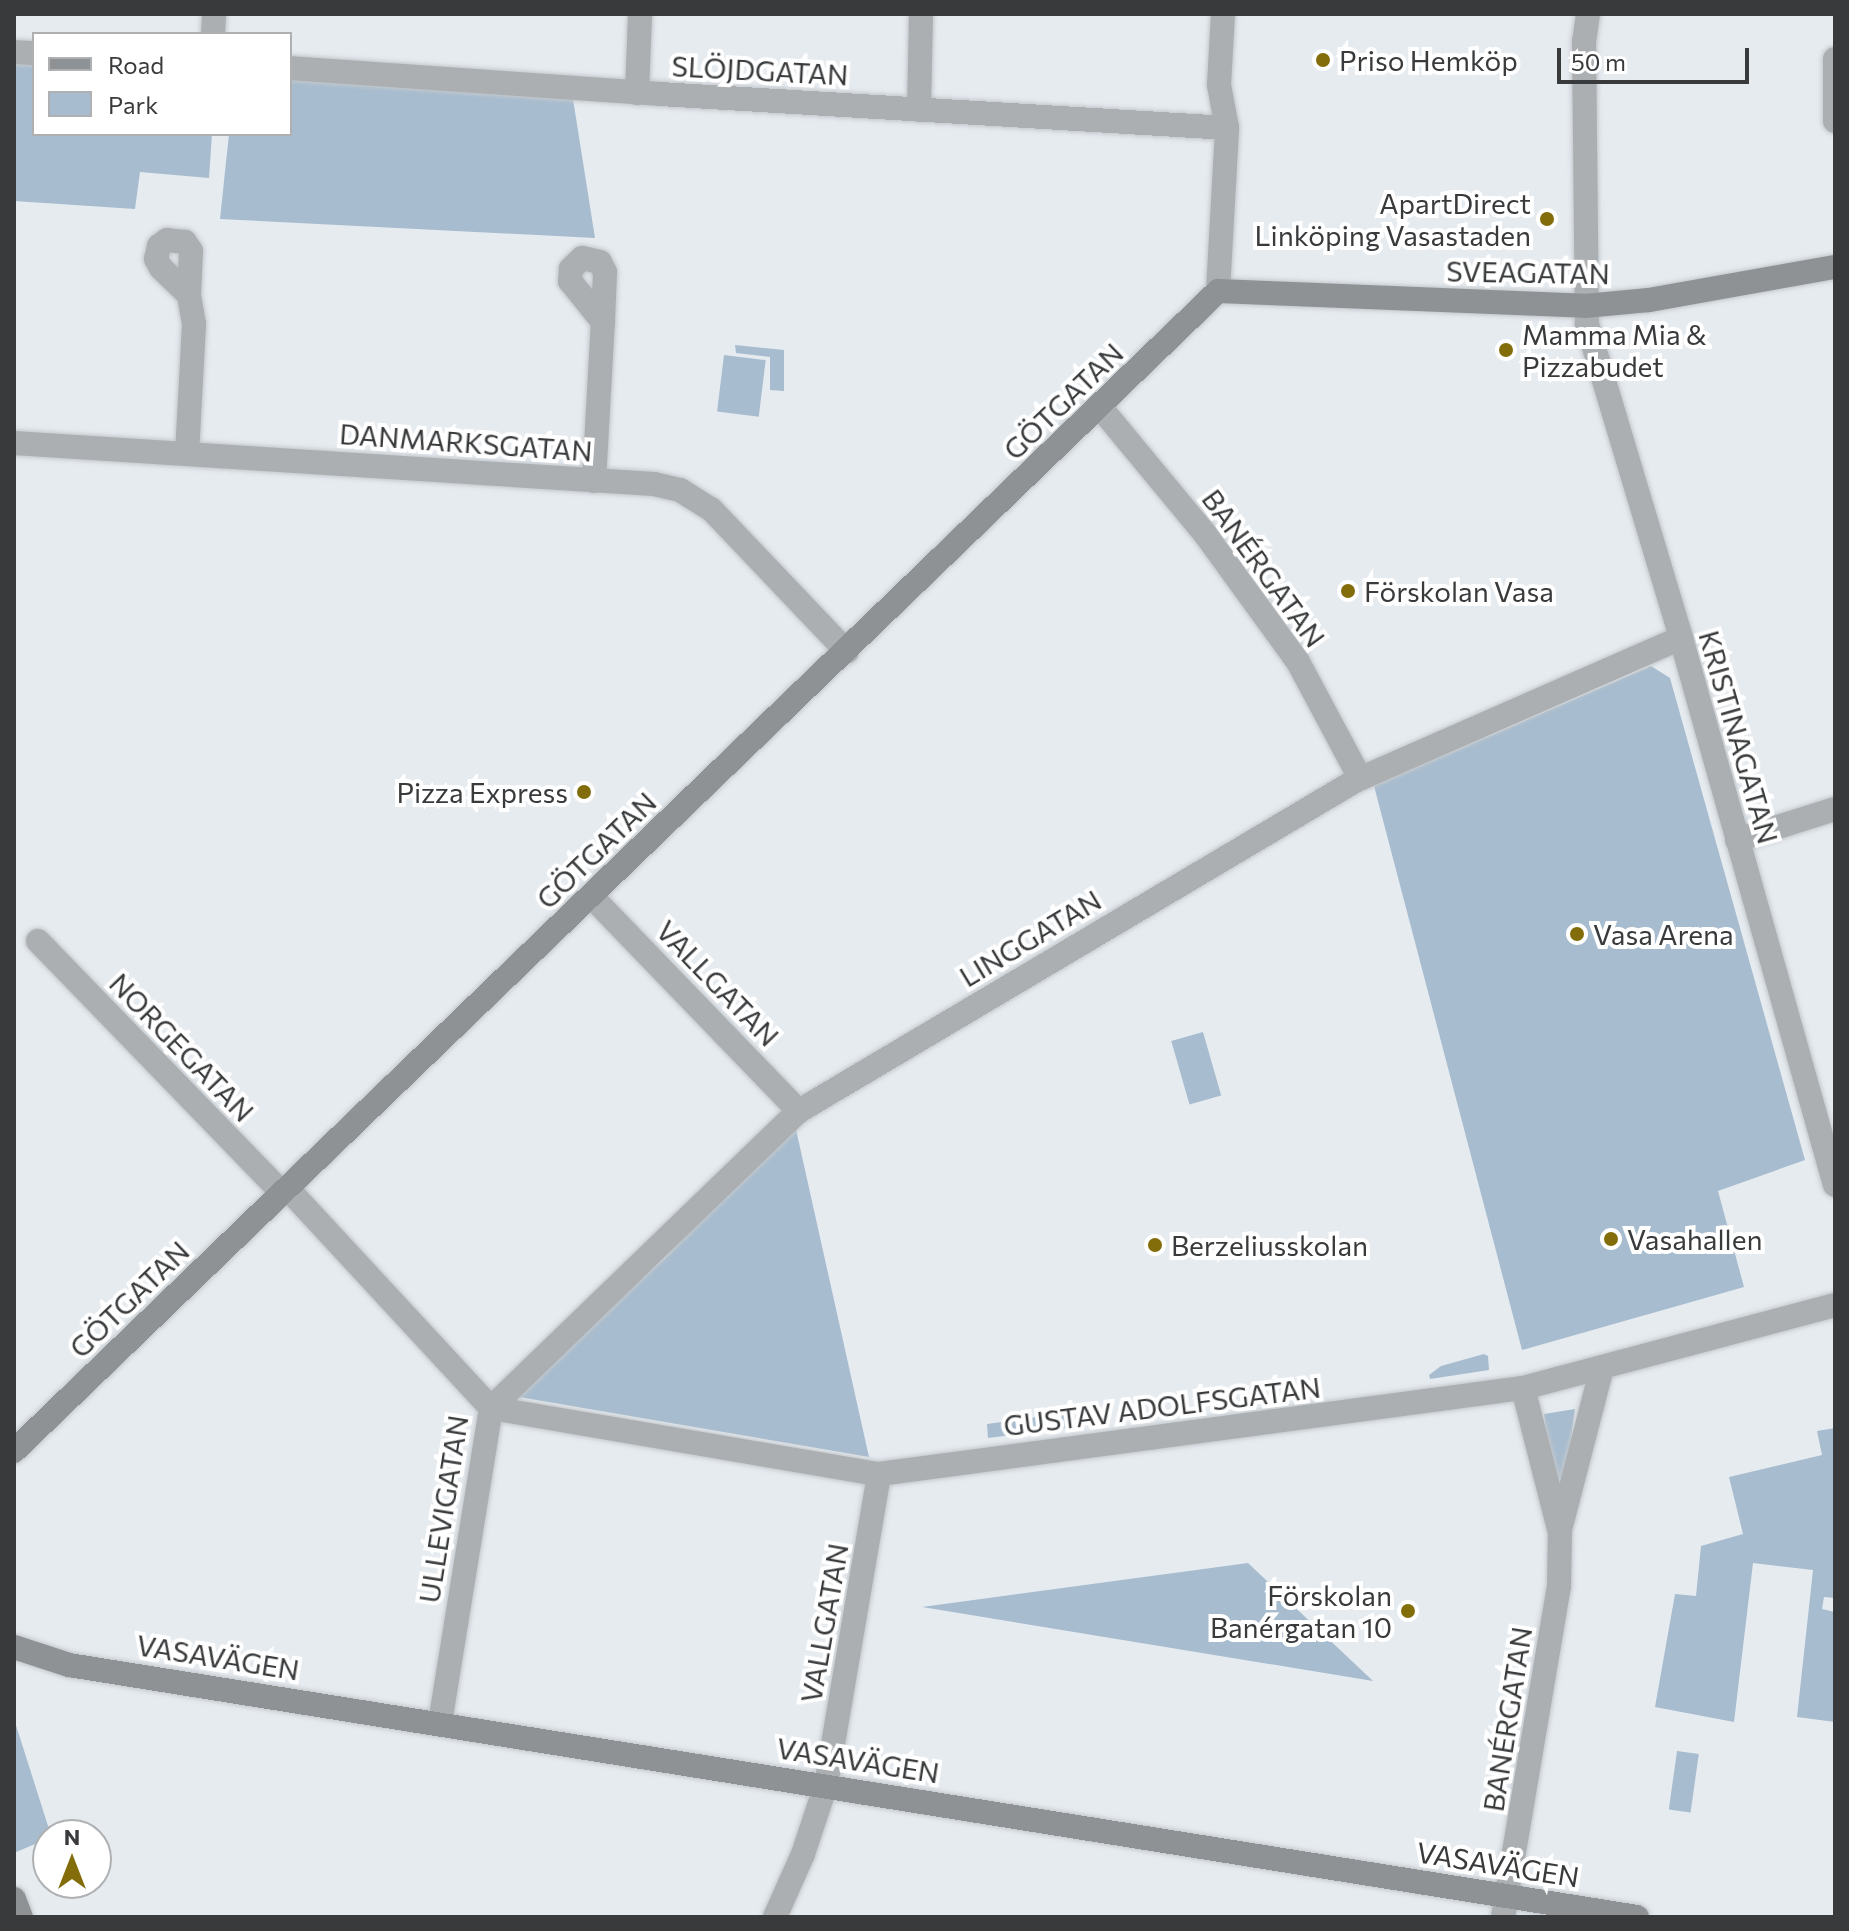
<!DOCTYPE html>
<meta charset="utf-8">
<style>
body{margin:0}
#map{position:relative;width:1849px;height:1931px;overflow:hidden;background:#e6ebf0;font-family:Commissioner,sans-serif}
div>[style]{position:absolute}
.green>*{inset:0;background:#a7bccf;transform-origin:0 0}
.roads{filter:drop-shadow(0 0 2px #c3c8cc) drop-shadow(0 0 2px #c3c8cc)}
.street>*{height:24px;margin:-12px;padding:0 12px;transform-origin:12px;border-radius:12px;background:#acafb1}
.secondary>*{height:24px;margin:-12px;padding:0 12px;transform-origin:12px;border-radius:12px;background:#8e9295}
.dots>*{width:22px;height:22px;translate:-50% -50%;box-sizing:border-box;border:4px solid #fff;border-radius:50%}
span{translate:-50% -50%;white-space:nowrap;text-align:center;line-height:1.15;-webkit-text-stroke:8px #fff;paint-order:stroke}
.poi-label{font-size:28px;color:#383a3c}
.left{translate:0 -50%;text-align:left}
.right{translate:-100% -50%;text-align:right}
.street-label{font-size:28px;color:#383a3c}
.frame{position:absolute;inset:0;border:16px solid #383a3c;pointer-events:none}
.legend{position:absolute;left:32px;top:32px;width:260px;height:104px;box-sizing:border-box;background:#fff;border:2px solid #afb0b1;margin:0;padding:10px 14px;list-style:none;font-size:24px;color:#383a3c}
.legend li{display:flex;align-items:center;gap:16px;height:40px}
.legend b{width:40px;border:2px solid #afb0b1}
.north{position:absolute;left:32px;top:1819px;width:80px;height:80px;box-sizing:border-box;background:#fff;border:2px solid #afb0b1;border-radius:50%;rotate:0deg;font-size:22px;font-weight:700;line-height:32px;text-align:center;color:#383a3c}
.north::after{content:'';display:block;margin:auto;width:28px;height:36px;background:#826d0a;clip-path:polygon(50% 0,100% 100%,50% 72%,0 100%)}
.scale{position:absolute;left:1557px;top:48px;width:192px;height:36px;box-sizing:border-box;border:4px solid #383a3c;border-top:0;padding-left:10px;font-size:24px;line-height:28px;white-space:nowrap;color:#383a3c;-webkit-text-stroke:6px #fff;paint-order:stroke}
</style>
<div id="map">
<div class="green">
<i style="clip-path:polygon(14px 59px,34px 60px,34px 134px,212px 134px,209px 178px,140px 172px,135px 209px,14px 201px)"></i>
<i style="clip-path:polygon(290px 78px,573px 99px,595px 238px,220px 219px,229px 134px,290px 134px)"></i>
<i style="clip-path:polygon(735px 345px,784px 350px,784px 391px,770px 390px,770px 357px,736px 353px)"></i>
<i style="left:724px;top:355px;width:42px;height:57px;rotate:7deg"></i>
<i style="clip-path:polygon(1651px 666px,1670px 678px,1805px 1160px,1718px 1191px,1744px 1287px,1522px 1350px,1374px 786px)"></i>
<i style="left:1203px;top:1032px;width:66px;height:33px;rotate:74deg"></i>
<i style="clip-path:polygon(795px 1125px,869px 1457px,513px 1396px,665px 1258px)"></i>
<i style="clip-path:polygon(1484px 1354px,1488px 1356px,1489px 1370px,1430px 1379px,1429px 1375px,1441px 1366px)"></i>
<i style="clip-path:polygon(1575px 1409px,1562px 1505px,1554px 1498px,1544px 1414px)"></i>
<i style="clip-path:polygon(1073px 1412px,1073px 1421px,1069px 1428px,988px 1438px,987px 1424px)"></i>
<i style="clip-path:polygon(1835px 1428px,1835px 1598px,1824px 1597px,1822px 1609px,1835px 1612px,1835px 1722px,1797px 1717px,1813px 1570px,1753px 1563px,1734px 1722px,1655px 1707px,1675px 1594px,1696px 1596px,1701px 1546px,1743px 1534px,1729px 1477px,1822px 1455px,1817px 1431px)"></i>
<i style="clip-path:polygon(1248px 1563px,1373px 1681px,922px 1607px)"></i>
<i style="clip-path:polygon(14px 1719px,49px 1829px,42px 1841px,14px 1853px)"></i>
<i style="left:1677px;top:1751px;width:22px;height:59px;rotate:8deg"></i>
</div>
<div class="roads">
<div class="street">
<i style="left:1588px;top:14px;width:27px;rotate:98deg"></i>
<i style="left:1584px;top:41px;width:283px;rotate:89.4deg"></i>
<i style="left:1587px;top:324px;width:328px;rotate:73.3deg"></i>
<i style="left:1681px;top:638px;width:568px;rotate:74.28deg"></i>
<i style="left:213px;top:34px;width:20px;rotate:-87deg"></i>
<i style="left:14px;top:52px;width:20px;rotate:3deg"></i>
<i style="left:1835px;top:59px;width:62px;rotate:90deg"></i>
<i style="left:290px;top:68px;width:371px;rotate:4deg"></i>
<i style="left:660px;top:94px;width:568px;rotate:3.43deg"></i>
<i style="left:637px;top:93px;width:79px;rotate:-87.8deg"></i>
<i style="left:919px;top:110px;width:96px;rotate:-88.8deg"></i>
<i style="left:1218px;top:291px;width:163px;rotate:-86.8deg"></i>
<i style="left:1227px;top:128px;width:44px;rotate:-100.5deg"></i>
<i style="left:1219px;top:85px;width:71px;rotate:-86.8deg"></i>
<i style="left:1100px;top:407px;width:165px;rotate:50.4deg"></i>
<i style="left:1205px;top:534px;width:158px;rotate:54deg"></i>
<i style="left:1298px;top:662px;width:132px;rotate:61.9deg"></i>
<i style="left:14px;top:443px;width:641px;rotate:3.67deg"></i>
<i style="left:654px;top:484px;width:27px;rotate:13deg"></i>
<i style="left:680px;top:490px;width:36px;rotate:32deg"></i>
<i style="left:711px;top:509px;width:197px;rotate:46.4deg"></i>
<i style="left:187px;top:454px;width:130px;rotate:-86.9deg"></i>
<i style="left:194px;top:324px;width:29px;rotate:-100deg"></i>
<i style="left:189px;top:295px;width:44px;rotate:-87.4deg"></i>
<i style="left:191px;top:251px;width:11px;rotate:-124deg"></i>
<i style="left:185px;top:242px;width:18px;rotate:-174deg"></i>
<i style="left:167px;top:240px;width:10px;rotate:143deg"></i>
<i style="left:159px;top:246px;width:13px;rotate:103deg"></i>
<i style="left:156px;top:259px;width:10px;rotate:61deg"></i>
<i style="left:161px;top:268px;width:39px;rotate:44deg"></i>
<i style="left:594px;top:481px;width:159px;rotate:-86.8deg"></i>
<i style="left:603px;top:322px;width:50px;rotate:-87.7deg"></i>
<i style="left:605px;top:272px;width:11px;rotate:-117deg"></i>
<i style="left:600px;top:262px;width:18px;rotate:-167deg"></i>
<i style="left:582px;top:258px;width:16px;rotate:135deg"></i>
<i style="left:571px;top:269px;width:12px;rotate:95deg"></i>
<i style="left:570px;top:281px;width:53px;rotate:51.2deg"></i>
<i style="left:1737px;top:840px;width:103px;rotate:-17.6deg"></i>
<i style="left:592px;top:897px;width:298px;rotate:46deg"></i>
<i style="left:38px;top:941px;width:352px;rotate:45.9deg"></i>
<i style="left:288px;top:1189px;width:299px;rotate:47.2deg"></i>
<i style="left:491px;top:1408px;width:319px;rotate:99.2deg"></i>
<i style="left:1523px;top:1388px;width:146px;rotate:75.7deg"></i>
<i style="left:491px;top:1408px;width:428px;rotate:-44deg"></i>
<i style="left:799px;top:1111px;width:647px;rotate:-30.69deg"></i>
<i style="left:1355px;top:781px;width:356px;rotate:-23.7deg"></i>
<i style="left:491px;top:1408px;width:394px;rotate:9.7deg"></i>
<i style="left:879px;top:1474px;width:650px;rotate:-7.61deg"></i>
<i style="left:1523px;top:1388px;width:323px;rotate:-14.9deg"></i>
<i style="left:775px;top:1917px;width:69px;rotate:-66deg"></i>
<i style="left:803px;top:1854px;width:73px;rotate:-71.6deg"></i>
<i style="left:826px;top:1785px;width:315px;rotate:-80.3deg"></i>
<i style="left:1503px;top:1917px;width:336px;rotate:-80.4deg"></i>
<i style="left:1559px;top:1586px;width:56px;rotate:-89deg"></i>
<i style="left:1560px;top:1530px;width:167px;rotate:-75.5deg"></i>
</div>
<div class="secondary">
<i style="left:14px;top:1451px;width:1672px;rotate:-43.93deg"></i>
<i style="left:1218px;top:291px;width:367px;rotate:2.3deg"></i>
<i style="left:1585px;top:306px;width:64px;rotate:-5.4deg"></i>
<i style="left:1649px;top:300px;width:189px;rotate:-10.1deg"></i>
<i style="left:14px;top:1647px;width:58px;rotate:18.1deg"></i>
<i style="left:69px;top:1665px;width:1588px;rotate:9.13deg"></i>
<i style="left:14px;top:1899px;width:19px;rotate:69deg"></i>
</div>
</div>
<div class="dots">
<i style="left:1323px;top:60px;background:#826d0a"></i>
<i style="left:1547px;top:219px;background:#826d0a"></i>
<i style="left:1506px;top:350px;background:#826d0a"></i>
<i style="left:1348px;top:591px;background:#826d0a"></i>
<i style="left:584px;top:792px;background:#826d0a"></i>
<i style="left:1577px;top:934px;background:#826d0a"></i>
<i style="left:1611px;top:1239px;background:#826d0a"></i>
<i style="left:1155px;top:1245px;background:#826d0a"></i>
<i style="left:1408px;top:1611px;background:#826d0a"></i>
</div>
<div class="poi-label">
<span class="left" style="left:1339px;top:60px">Priso Hemköp</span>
<span class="right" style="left:1531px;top:219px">ApartDirect<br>Linköping Vasastaden</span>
<span class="left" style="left:1522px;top:350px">Mamma Mia &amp;<br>Pizzabudet</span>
<span class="left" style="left:1364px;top:591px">Förskolan Vasa</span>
<span class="right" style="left:568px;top:792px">Pizza Express</span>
<span class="left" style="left:1593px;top:934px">Vasa Arena</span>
<span class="left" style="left:1627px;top:1239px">Vasahallen</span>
<span class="left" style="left:1171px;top:1245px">Berzeliusskolan</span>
<span class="right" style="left:1392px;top:1611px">Förskolan<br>Banérgatan 10</span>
</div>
<div class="street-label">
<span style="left:760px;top:70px;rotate:3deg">SLÖJDGATAN</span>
<span style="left:1528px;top:272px;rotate:1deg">SVEAGATAN</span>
<span style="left:1063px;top:401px;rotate:-44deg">GÖTGATAN</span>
<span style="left:466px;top:442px;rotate:4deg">DANMARKSGATAN</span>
<span style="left:1264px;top:568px;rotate:54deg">BANÉRGATAN</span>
<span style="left:1739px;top:737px;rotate:74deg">KRISTINAGATAN</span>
<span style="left:596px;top:850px;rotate:-44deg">GÖTGATAN</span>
<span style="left:1030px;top:938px;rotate:-31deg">LINGGATAN</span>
<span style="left:718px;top:983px;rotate:46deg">VALLGATAN</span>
<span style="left:182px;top:1047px;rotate:46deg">NORGEGATAN</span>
<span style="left:129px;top:1299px;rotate:-44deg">GÖTGATAN</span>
<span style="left:1162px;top:1406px;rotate:-7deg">GUSTAV ADOLFSGATAN</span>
<span style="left:443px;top:1509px;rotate:-81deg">ULLEVIGATAN</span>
<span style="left:824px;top:1623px;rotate:-80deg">VALLGATAN</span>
<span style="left:218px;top:1657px;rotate:9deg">VASAVÄGEN</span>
<span style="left:1507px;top:1719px;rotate:-81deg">BANÉRGATAN</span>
<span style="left:858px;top:1760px;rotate:9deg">VASAVÄGEN</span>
<span style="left:1498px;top:1864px;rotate:9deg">VASAVÄGEN</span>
</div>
<div class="frame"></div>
<ul class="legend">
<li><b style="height:10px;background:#8e9295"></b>Road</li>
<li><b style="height:22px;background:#a7bccf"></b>Park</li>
</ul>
<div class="north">N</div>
<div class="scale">50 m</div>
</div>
